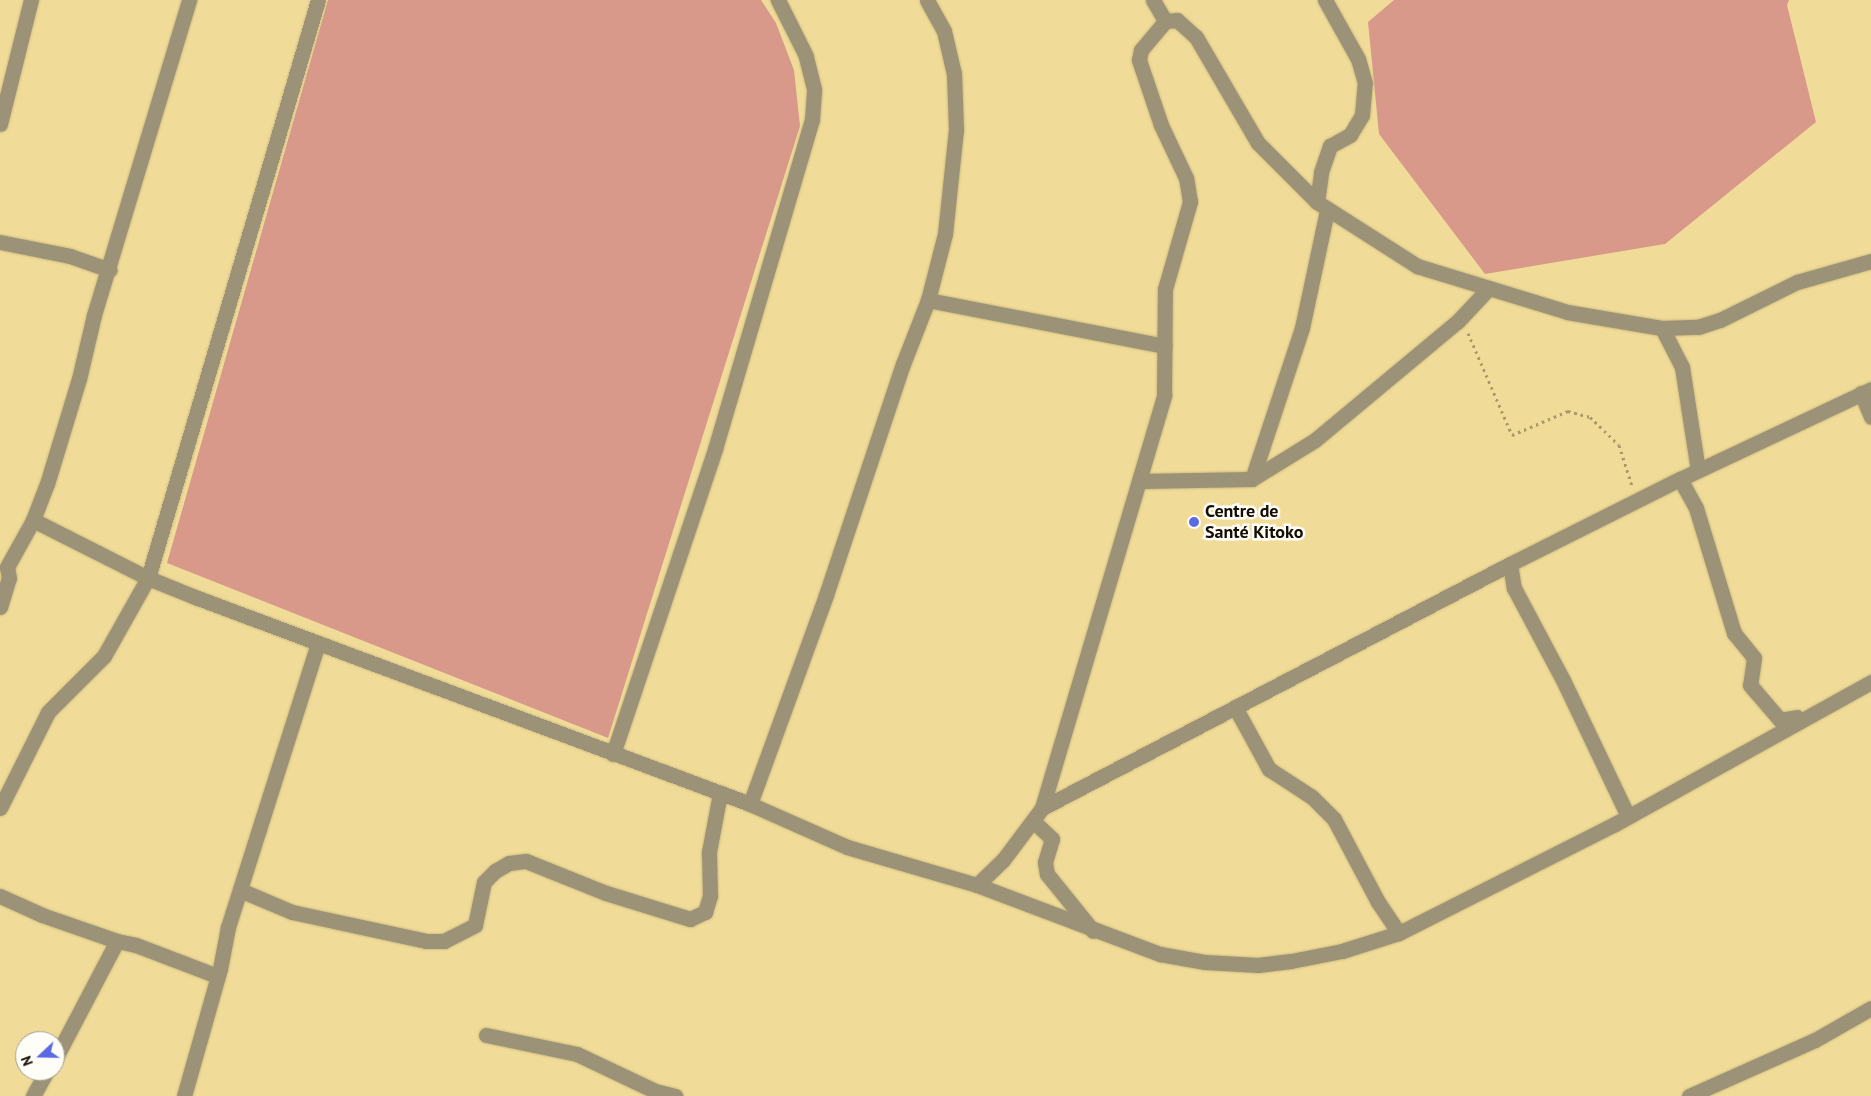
<!DOCTYPE html>
<meta charset="utf-8">
<style>
body{margin:0}
#map{position:relative;width:1871px;height:1096px;overflow:hidden;background:#f0dc98;font-family:"PT Sans",sans-serif}
div>[style]{position:absolute}
.green>*{inset:0;background:#d8998a}
.path>*{height:3px;margin-top:-1.5px;transform-origin:0;background:repeating-linear-gradient(90deg,#a99967 0 2.5px,transparent 0 6.5px)}
.roads{filter:drop-shadow(0 0 1px #cdbb80) drop-shadow(0 0 1px #cdbb80)}
.minor>*{height:15px;margin:-7.5px;padding:0 7.5px;transform-origin:7.5px;border-radius:7.5px;background:#9b9277}
.dots>*{width:14px;height:14px;translate:-50% -50%;box-sizing:border-box;border:2px solid #fffdf7;border-radius:50%}
span{translate:-50% -50%;white-space:nowrap;text-align:center;line-height:1.15;-webkit-text-stroke:5px #fffdf7;paint-order:stroke}
.poi-label{font-size:18px;color:#140d00;font-weight:700}
.left{translate:0 -50%;text-align:left}
.north{position:absolute;left:15px;top:1031px;width:50px;height:50px;box-sizing:border-box;background:#fffdf7;border:1px solid #a19d94;border-radius:50%;rotate:249deg;font-size:14px;font-weight:700;line-height:20px;text-align:center;color:#140d00}
.north::after{content:'';display:block;margin:auto;width:18px;height:22px;background:#5a6ae1;clip-path:polygon(50% 0,100% 100%,50% 72%,0 100%)}
</style>
<div id="map">
<div class="green">
<i style="clip-path:polygon(328px 0,761px 0,776px 23px,794px 70px,800px 126px,608px 738px,167px 563px)"></i>
<i style="clip-path:polygon(1394px 0,1789px 0,1787px 5px,1816px 122px,1665px 244px,1485px 274px,1379px 134px,1368px 22px)"></i>
</div>
<div class="path">
<i style="left:1468px;top:333px;width:111px;rotate:66.7deg"></i>
<i style="left:1512px;top:435px;width:61px;rotate:-23.2deg"></i>
<i style="left:1568px;top:411px;width:23px;rotate:15deg"></i>
<i style="left:1590px;top:417px;width:40px;rotate:44deg"></i>
<i style="left:1619px;top:445px;width:43px;rotate:72.4deg"></i>
</div>
<div class="roads">
<div class="minor">
<i style="left:1153px;top:0;width:24px;rotate:60deg"></i>
<i style="left:0;top:124px;width:128px;rotate:-76deg"></i>
<i style="left:1317px;top:202px;width:30px;rotate:-82deg"></i>
<i style="left:1321px;top:172px;width:28px;rotate:-71deg"></i>
<i style="left:1330px;top:146px;width:23px;rotate:-29deg"></i>
<i style="left:1350px;top:135px;width:23px;rotate:-59deg"></i>
<i style="left:1362px;top:115px;width:32px;rotate:-85deg"></i>
<i style="left:1365px;top:83px;width:25px;rotate:-106deg"></i>
<i style="left:1358px;top:59px;width:68px;rotate:-119.2deg"></i>
<i style="left:0;top:242px;width:71px;rotate:11.3deg"></i>
<i style="left:70px;top:256px;width:42px;rotate:19.3deg"></i>
<i style="left:928px;top:300px;width:241px;rotate:11deg"></i>
<i style="left:1662px;top:328px;width:44px;rotate:62.9deg"></i>
<i style="left:1682px;top:367px;width:104px;rotate:81.2deg"></i>
<i style="left:1861px;top:393px;width:26px;rotate:67deg"></i>
<i style="left:1252px;top:479px;width:159px;rotate:-71.7deg"></i>
<i style="left:1302px;top:328px;width:121px;rotate:-78deg"></i>
<i style="left:1680px;top:479px;width:33px;rotate:61deg"></i>
<i style="left:1696px;top:508px;width:131px;rotate:73.1deg"></i>
<i style="left:1734px;top:633px;width:32px;rotate:51deg"></i>
<i style="left:1754px;top:658px;width:27px;rotate:98deg"></i>
<i style="left:1750px;top:685px;width:46px;rotate:49.4deg"></i>
<i style="left:1780px;top:720px;width:17px;rotate:-10deg"></i>
<i style="left:1140px;top:481px;width:112px;rotate:-1deg"></i>
<i style="left:1252px;top:479px;width:74px;rotate:-31.8deg"></i>
<i style="left:1315px;top:440px;width:186px;rotate:-39.8deg"></i>
<i style="left:1458px;top:321px;width:45px;rotate:-46.8deg"></i>
<i style="left:33px;top:520px;width:129px;rotate:26.8deg"></i>
<i style="left:148px;top:578px;width:51px;rotate:22deg"></i>
<i style="left:195px;top:597px;width:592px;rotate:20.45deg"></i>
<i style="left:750px;top:804px;width:106px;rotate:23.9deg"></i>
<i style="left:847px;top:847px;width:135px;rotate:16.3deg"></i>
<i style="left:977px;top:885px;width:196px;rotate:20.7deg"></i>
<i style="left:1160px;top:954px;width:46px;rotate:10.1deg"></i>
<i style="left:1205px;top:962px;width:53px;rotate:3.2deg"></i>
<i style="left:1258px;top:965px;width:33px;rotate:-7deg"></i>
<i style="left:1291px;top:961px;width:52px;rotate:-11.1deg"></i>
<i style="left:1342px;top:951px;width:60px;rotate:-17.5deg"></i>
<i style="left:1399px;top:933px;width:242px;rotate:-26.8deg"></i>
<i style="left:1615px;top:824px;width:293px;rotate:-29deg"></i>
<i style="left:1510px;top:564px;width:24px;rotate:81deg"></i>
<i style="left:1514px;top:588px;width:104px;rotate:62deg"></i>
<i style="left:1563px;top:680px;width:148px;rotate:64.5deg"></i>
<i style="left:0;top:607px;width:30px;rotate:-73deg"></i>
<i style="left:9px;top:578px;width:11px;rotate:-100deg"></i>
<i style="left:7px;top:567px;width:54px;rotate:-61deg"></i>
<i style="left:33px;top:520px;width:39px;rotate:-69deg"></i>
<i style="left:47px;top:484px;width:110px;rotate:-73.1deg"></i>
<i style="left:79px;top:379px;width:66px;rotate:-76.8deg"></i>
<i style="left:94px;top:315px;width:329px;rotate:-73.2deg"></i>
<i style="left:1235px;top:707px;width:71px;rotate:61.3deg"></i>
<i style="left:1269px;top:769px;width:51px;rotate:33.1deg"></i>
<i style="left:1312px;top:797px;width:31px;rotate:45deg"></i>
<i style="left:1334px;top:819px;width:94px;rotate:62.1deg"></i>
<i style="left:1378px;top:902px;width:37px;rotate:56deg"></i>
<i style="left:613px;top:754px;width:322px;rotate:-71.5deg"></i>
<i style="left:715px;top:449px;width:343px;rotate:-73.6deg"></i>
<i style="left:812px;top:120px;width:31px;rotate:-86deg"></i>
<i style="left:814px;top:89px;width:34px;rotate:-104deg"></i>
<i style="left:806px;top:56px;width:63px;rotate:-116.6deg"></i>
<i style="left:750px;top:804px;width:222px;rotate:-70deg"></i>
<i style="left:826px;top:595px;width:243px;rotate:-71.6deg"></i>
<i style="left:903px;top:364px;width:69px;rotate:-68.7deg"></i>
<i style="left:928px;top:300px;width:68px;rotate:-75.6deg"></i>
<i style="left:945px;top:234px;width:105px;rotate:-84deg"></i>
<i style="left:956px;top:130px;width:56px;rotate:-92deg"></i>
<i style="left:954px;top:74px;width:44px;rotate:-103.1deg"></i>
<i style="left:944px;top:31px;width:35px;rotate:-119deg"></i>
<i style="left:0;top:808px;width:107px;rotate:-63.4deg"></i>
<i style="left:48px;top:712px;width:79px;rotate:-45deg"></i>
<i style="left:104px;top:656px;width:90px;rotate:-60.6deg"></i>
<i style="left:148px;top:578px;width:602px;rotate:-73.61deg"></i>
<i style="left:1042px;top:808px;width:528px;rotate:-27.54deg"></i>
<i style="left:1510px;top:564px;width:190px;rotate:-26.6deg"></i>
<i style="left:1680px;top:479px;width:211px;rotate:-25.2deg"></i>
<i style="left:1033px;top:821px;width:26px;rotate:43deg"></i>
<i style="left:1052px;top:839px;width:24px;rotate:107deg"></i>
<i style="left:1045px;top:862px;width:12px;rotate:81deg"></i>
<i style="left:1047px;top:874px;width:73px;rotate:51.1deg"></i>
<i style="left:977px;top:885px;width:36px;rotate:-44deg"></i>
<i style="left:1003px;top:860px;width:65px;rotate:-53.1deg"></i>
<i style="left:1042px;top:808px;width:431px;rotate:-73.5deg"></i>
<i style="left:1164px;top:395px;width:106px;rotate:-89.5deg"></i>
<i style="left:1165px;top:289px;width:91px;rotate:-74deg"></i>
<i style="left:1190px;top:202px;width:24px;rotate:-99deg"></i>
<i style="left:1186px;top:178px;width:59px;rotate:-115.3deg"></i>
<i style="left:1161px;top:125px;width:69px;rotate:-108.7deg"></i>
<i style="left:1139px;top:60px;width:10px;rotate:-79deg"></i>
<i style="left:1141px;top:50px;width:38px;rotate:-50deg"></i>
<i style="left:1165px;top:21px;width:12px;rotate:-5deg"></i>
<i style="left:1177px;top:20px;width:25px;rotate:42deg"></i>
<i style="left:1196px;top:37px;width:123px;rotate:59.7deg"></i>
<i style="left:1258px;top:143px;width:83px;rotate:45deg"></i>
<i style="left:1317px;top:202px;width:119px;rotate:32.6deg"></i>
<i style="left:1417px;top:266px;width:157px;rotate:17deg"></i>
<i style="left:1567px;top:312px;width:96px;rotate:9.6deg"></i>
<i style="left:1662px;top:328px;width:36px;rotate:-2deg"></i>
<i style="left:1698px;top:327px;width:23px;rotate:-18deg"></i>
<i style="left:1720px;top:320px;width:86px;rotate:-26.3deg"></i>
<i style="left:1797px;top:282px;width:77px;rotate:-15.8deg"></i>
<i style="left:240px;top:890px;width:56px;rotate:22.9deg"></i>
<i style="left:292px;top:912px;width:137px;rotate:12.2deg"></i>
<i style="left:426px;top:941px;width:18px"></i>
<i style="left:444px;top:941px;width:35px;rotate:-27deg"></i>
<i style="left:475px;top:925px;width:44px;rotate:-78.2deg"></i>
<i style="left:484px;top:882px;width:16px;rotate:-45deg"></i>
<i style="left:495px;top:871px;width:16px;rotate:-30deg"></i>
<i style="left:509px;top:863px;width:17px;rotate:-7deg"></i>
<i style="left:526px;top:861px;width:86px;rotate:21.8deg"></i>
<i style="left:606px;top:893px;width:88px;rotate:17.2deg"></i>
<i style="left:690px;top:919px;width:17px;rotate:-25deg"></i>
<i style="left:705px;top:912px;width:17px;rotate:-73deg"></i>
<i style="left:710px;top:896px;width:44px;rotate:-91.3deg"></i>
<i style="left:709px;top:852px;width:60px;rotate:-79.4deg"></i>
<i style="left:0;top:896px;width:46px;rotate:24.3deg"></i>
<i style="left:42px;top:915px;width:79px;rotate:19.1deg"></i>
<i style="left:117px;top:941px;width:19px;rotate:12deg"></i>
<i style="left:136px;top:945px;width:87px;rotate:20.9deg"></i>
<i style="left:486px;top:1035px;width:93px;rotate:11.8deg"></i>
<i style="left:577px;top:1054px;width:86px;rotate:25.4deg"></i>
<i style="left:655px;top:1091px;width:21px;rotate:14deg"></i>
<i style="left:55px;top:1059px;width:133px;rotate:-62.3deg"></i>
<i style="left:33px;top:1096px;width:29px;rotate:-61deg"></i>
<i style="left:184px;top:1096px;width:132px;rotate:-74.2deg"></i>
<i style="left:220px;top:969px;width:43px;rotate:-79.2deg"></i>
<i style="left:228px;top:927px;width:297px;rotate:-72.4deg"></i>
<i style="left:1689px;top:1096px;width:138px;rotate:-24deg"></i>
<i style="left:1815px;top:1040px;width:64px;rotate:-29.7deg"></i>
</div>
</div>
<div class="dots">
<i style="left:1194px;top:522px;background:#5a6ae1"></i>
</div>
<div class="poi-label">
<span class="left" style="left:1205px;top:522px">Centre de<br>Santé Kitoko</span>
</div>
<div class="north">N</div>
</div>
